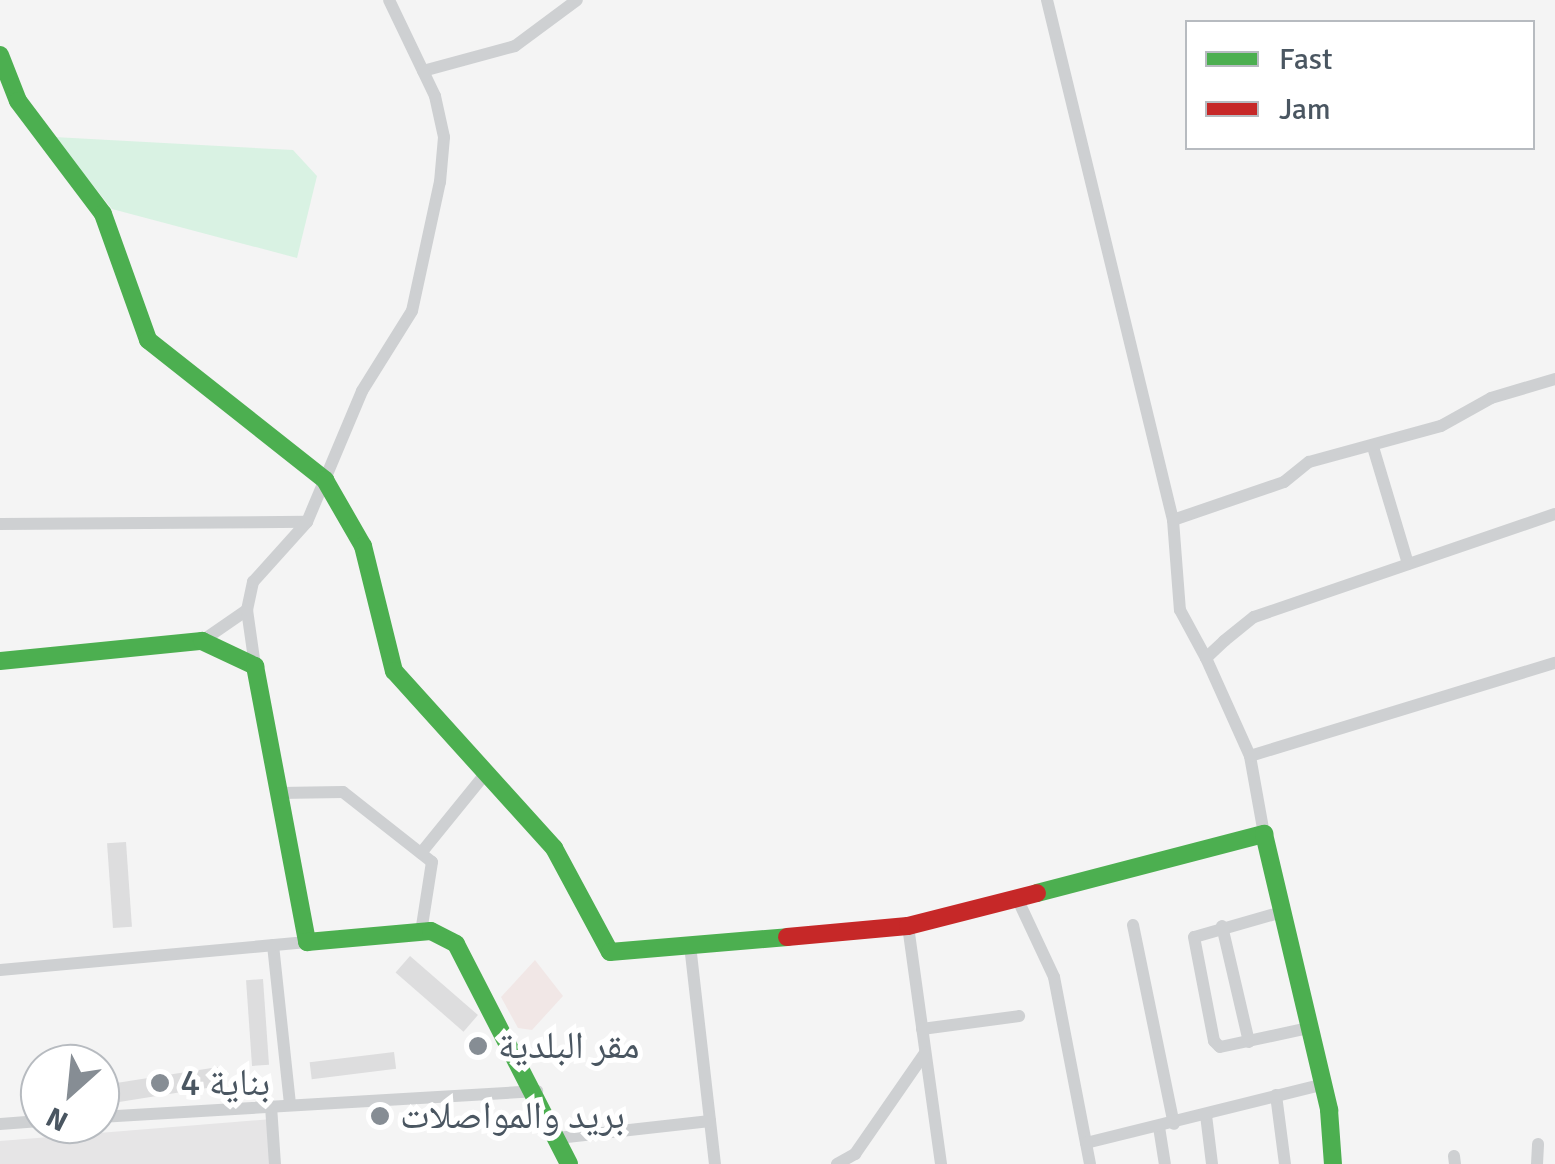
<!DOCTYPE html>
<meta charset="utf-8">
<style>
body{margin:0}
#map{position:relative;width:1555px;height:1164px;overflow:hidden;background:#f4f4f4;font-family:Signika,"Noto Naskh Arabic",sans-serif}
div>[style]{position:absolute}
.education>*{inset:0;background:#e6e5e6}
.medical>*{inset:0;background:#f1e7e6}
.green>*{inset:0;background:#d9f2e3}
.building>*{inset:0;background:#ddddde;transform-origin:0 0}
.street>*{height:12px;margin:-6px;padding:0 6px;transform-origin:6px;border-radius:6px;background:#ced0d2}
.fast>*{height:18px;margin:-9px;padding:0 9px;transform-origin:9px;border-radius:9px;background:#4caf50}
.jam>*{height:18px;margin:-9px;padding:0 9px;transform-origin:9px;border-radius:9px;background:#c62828}
.dots>*{width:28px;height:28px;translate:-50% -50%;box-sizing:border-box;border:5px solid #fff;border-radius:50%}
span{translate:-50% -50%;white-space:nowrap;text-align:center;line-height:1.15;-webkit-text-stroke:10px #fff;paint-order:stroke}
.poi-label{font-size:38px;color:#4a5661}
.left{translate:0 -50%;text-align:left}
.legend{position:absolute;left:1185px;top:20px;width:350px;height:130px;box-sizing:border-box;background:#fff;border:2px solid #b7bbc0;margin:0;padding:12px 18px;list-style:none;font-size:30px;color:#4a5661}
.legend li{display:flex;align-items:center;gap:20px;height:50px}
.legend b{width:50px;border:2px solid #b7bbc0}
.north{position:absolute;left:20px;top:1044px;width:100px;height:100px;box-sizing:border-box;background:#fff;border:2px solid #b7bbc0;border-radius:50%;rotate:207deg;font-size:28px;font-weight:700;line-height:40px;text-align:center;color:#4a5661}
.north::after{content:'';display:block;margin:auto;width:35px;height:45px;background:#868d94;clip-path:polygon(50% 0,100% 100%,50% 72%,0 100%)}
</style>
<div id="map">
<div class="education">
<i style="clip-path:polygon(272px 1119px,275px 1164px,0 1164px,0 1141px)"></i>
</div>
<div class="medical">
<i style="clip-path:polygon(535px 960px,563px 996px,532px 1030px,518px 1028px,501px 997px)"></i>
</div>
<div class="green">
<i style="clip-path:polygon(54px 137px,293px 150px,317px 176px,297px 258px,112px 209px)"></i>
</div>
<div class="building">
<i style="left:126px;top:842px;width:85px;height:19px;rotate:86deg"></i>
<i style="left:410px;top:956px;width:90px;height:22px;rotate:41deg"></i>
<i style="left:263px;top:979px;width:86px;height:17px;rotate:86deg"></i>
<i style="left:394px;top:1052px;width:17px;height:85px;rotate:83deg"></i>
<i style="left:218px;top:1067px;width:19px;height:119px;rotate:81deg"></i>
</div>
<div class="street">
<i style="left:1047px;top:0;width:535px;rotate:76.38deg"></i>
<i style="left:1173px;top:520px;width:90px;rotate:85.6deg"></i>
<i style="left:1180px;top:610px;width:55px;rotate:61.6deg"></i>
<i style="left:423px;top:71px;width:95px;rotate:-15.2deg"></i>
<i style="left:515px;top:46px;width:77px;rotate:-36.6deg"></i>
<i style="left:1373px;top:447px;width:122px;rotate:73.3deg"></i>
<i style="left:1173px;top:520px;width:117px;rotate:-18.9deg"></i>
<i style="left:1284px;top:482px;width:32px;rotate:-39deg"></i>
<i style="left:1309px;top:462px;width:137px;rotate:-15.3deg"></i>
<i style="left:1441px;top:426px;width:57px;rotate:-29.2deg"></i>
<i style="left:1491px;top:398px;width:67px;rotate:-16.5deg"></i>
<i style="left:0;top:524px;width:307px;rotate:-0.4deg"></i>
<i style="left:202px;top:641px;width:55px;rotate:-34.6deg"></i>
<i style="left:255px;top:666px;width:57px;rotate:-98.1deg"></i>
<i style="left:247px;top:610px;width:29px;rotate:-78deg"></i>
<i style="left:253px;top:582px;width:81px;rotate:-48deg"></i>
<i style="left:307px;top:522px;width:142px;rotate:-67.2deg"></i>
<i style="left:362px;top:391px;width:94px;rotate:-58deg"></i>
<i style="left:412px;top:311px;width:132px;rotate:-77.8deg"></i>
<i style="left:440px;top:182px;width:45px;rotate:-84.9deg"></i>
<i style="left:444px;top:137px;width:42px;rotate:-102.4deg"></i>
<i style="left:435px;top:96px;width:106px;rotate:-115.6deg"></i>
<i style="left:1250px;top:756px;width:107px;rotate:-114.2deg"></i>
<i style="left:1206px;top:658px;width:25px;rotate:-43deg"></i>
<i style="left:1224px;top:641px;width:38px;rotate:-39deg"></i>
<i style="left:1254px;top:617px;width:318px;rotate:-18.9deg"></i>
<i style="left:279px;top:793px;width:64px;rotate:-0.9deg"></i>
<i style="left:343px;top:792px;width:113px;rotate:38.2deg"></i>
<i style="left:432px;top:862px;width:71px;rotate:98.9deg"></i>
<i style="left:1264px;top:834px;width:79px;rotate:-100.2deg"></i>
<i style="left:1250px;top:756px;width:319px;rotate:-17deg"></i>
<i style="left:421px;top:853px;width:103px;rotate:-50.9deg"></i>
<i style="left:1017px;top:898px;width:87px;rotate:64.9deg"></i>
<i style="left:1054px;top:977px;width:190px;rotate:79.1deg"></i>
<i style="left:1282px;top:912px;width:91px;rotate:164.1deg"></i>
<i style="left:1194px;top:937px;width:106px;rotate:79.1deg"></i>
<i style="left:1214px;top:1041px;width:8px;rotate:45deg"></i>
<i style="left:1220px;top:1047px;width:91px;rotate:-12.1deg"></i>
<i style="left:1133px;top:925px;width:203px;rotate:78.4deg"></i>
<i style="left:908px;top:926px;width:240px;rotate:82.1deg"></i>
<i style="left:1222px;top:926px;width:119px;rotate:76.9deg"></i>
<i style="left:273px;top:945px;width:160px;rotate:83.9deg"></i>
<i style="left:690px;top:945px;width:220px;rotate:83.5deg"></i>
<i style="left:0;top:970px;width:308px;rotate:-5.2deg"></i>
<i style="left:922px;top:1029px;width:98px;rotate:-7.6deg"></i>
<i style="left:1276px;top:1095px;width:70px;rotate:82.6deg"></i>
<i style="left:271px;top:1106px;width:58px;rotate:86.1deg"></i>
<i style="left:1206px;top:1115px;width:49px;rotate:83deg"></i>
<i style="left:100px;top:1117px;width:438px;rotate:-3.4deg"></i>
<i style="left:0;top:1124px;width:40px;rotate:-4.3deg"></i>
<i style="left:1159px;top:1127px;width:37px;rotate:81deg"></i>
<i style="left:558px;top:1138px;width:153px;rotate:-6.4deg"></i>
<i style="left:1086px;top:1143px;width:241px;rotate:-13.9deg"></i>
<i style="left:1454px;top:1156px;width:8px;rotate:83deg"></i>
<i style="left:837px;top:1164px;width:21px;rotate:-29deg"></i>
<i style="left:855px;top:1154px;width:123px;rotate:-55.3deg"></i>
<i style="left:1537px;top:1164px;width:20px;rotate:-87deg"></i>
</div>
<div class="fast">
<i style="left:0;top:55px;width:49px;rotate:68.6deg"></i>
<i style="left:18px;top:101px;width:141px;rotate:53deg"></i>
<i style="left:103px;top:214px;width:134px;rotate:70.3deg"></i>
<i style="left:148px;top:340px;width:226px;rotate:38.3deg"></i>
<i style="left:325px;top:480px;width:76px;rotate:60.1deg"></i>
<i style="left:363px;top:546px;width:129px;rotate:76.1deg"></i>
<i style="left:394px;top:671px;width:239px;rotate:47.9deg"></i>
<i style="left:554px;top:848px;width:118px;rotate:61.7deg"></i>
<i style="left:610px;top:952px;width:178px;rotate:-4.8deg"></i>
<i style="left:0;top:661px;width:203px;rotate:-5.7deg"></i>
<i style="left:202px;top:641px;width:59px;rotate:25.3deg"></i>
<i style="left:255px;top:666px;width:281px;rotate:79.3deg"></i>
<i style="left:307px;top:942px;width:124px;rotate:-5.1deg"></i>
<i style="left:431px;top:931px;width:28px;rotate:27deg"></i>
<i style="left:456px;top:944px;width:247px;rotate:62.8deg"></i>
<i style="left:1037px;top:893px;width:235px;rotate:-14.6deg"></i>
<i style="left:1264px;top:834px;width:284px;rotate:76.7deg"></i>
<i style="left:1329px;top:1110px;width:54px;rotate:85.8deg"></i>
</div>
<div class="jam">
<i style="left:787px;top:937px;width:121px;rotate:-5.2deg"></i>
<i style="left:908px;top:926px;width:133px;rotate:-14.3deg"></i>
</div>
<div class="dots">
<i style="left:478px;top:1046px;background:#868d94"></i>
<i style="left:160px;top:1083px;background:#868d94"></i>
<i style="left:380px;top:1116px;background:#868d94"></i>
</div>
<div class="poi-label">
<span class="left" style="left:498px;top:1046px">مقر البلدية</span>
<span class="left" style="left:180px;top:1083px">بناية 4</span>
<span class="left" style="left:400px;top:1116px">بريد والمواصلات</span>
</div>
<ul class="legend">
<li><b style="height:12px;background:#4caf50"></b>Fast</li>
<li><b style="height:12px;background:#c62828"></b>Jam</li>
</ul>
<div class="north">N</div>
</div>
